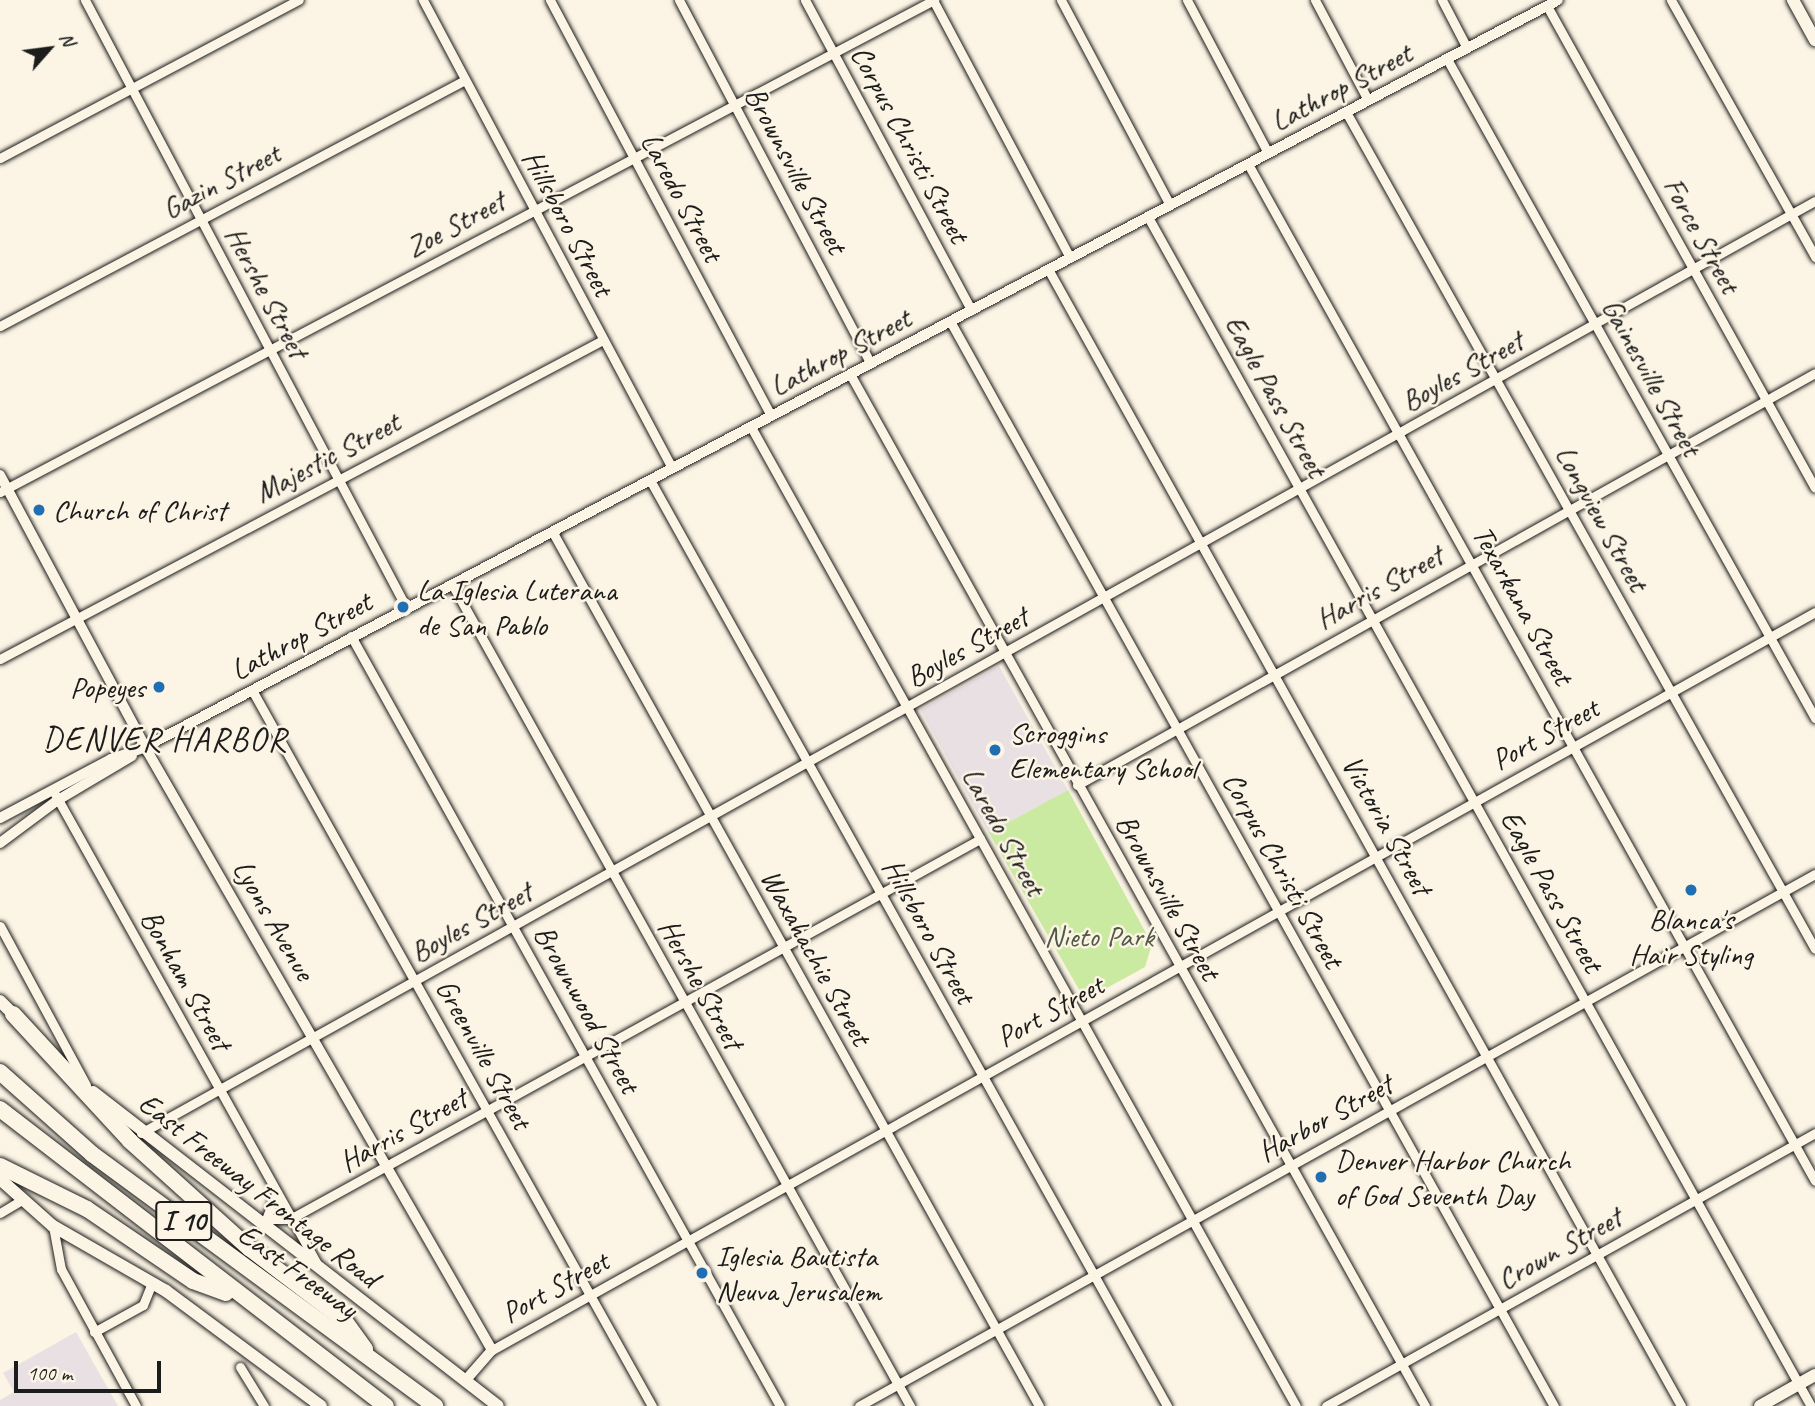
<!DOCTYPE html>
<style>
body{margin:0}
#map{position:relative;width:1815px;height:1406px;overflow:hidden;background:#fcf5e5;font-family:Caveat,sans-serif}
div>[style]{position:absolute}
.built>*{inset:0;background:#e9e0e4;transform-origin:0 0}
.green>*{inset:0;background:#cbeaa1}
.roads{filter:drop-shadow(0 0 2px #1c1c1c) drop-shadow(0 0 2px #1c1c1c)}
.minor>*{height:9px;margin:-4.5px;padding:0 4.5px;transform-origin:4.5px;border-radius:4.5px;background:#fcf5e5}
.tertiary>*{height:10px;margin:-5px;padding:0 5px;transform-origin:5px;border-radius:5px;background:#fcf5e5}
.secondary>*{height:12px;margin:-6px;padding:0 6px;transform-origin:6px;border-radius:6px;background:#fcf5e5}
.motorway>*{height:16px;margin:-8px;padding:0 8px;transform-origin:8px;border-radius:8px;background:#fcf5e5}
.dots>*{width:19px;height:19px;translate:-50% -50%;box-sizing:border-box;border:4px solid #fcf5e5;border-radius:50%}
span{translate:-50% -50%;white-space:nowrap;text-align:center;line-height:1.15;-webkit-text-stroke:5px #fcf5e5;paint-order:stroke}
.shield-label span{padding:2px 5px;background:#fcf5e5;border:2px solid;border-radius:5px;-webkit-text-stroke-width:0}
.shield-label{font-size:28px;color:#1c1c1c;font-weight:700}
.street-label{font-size:30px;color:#1c1c1c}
.poi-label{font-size:30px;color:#1c1c1c}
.left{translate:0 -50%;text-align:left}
.right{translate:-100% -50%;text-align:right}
.park-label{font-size:30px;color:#515a44}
.quarter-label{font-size:33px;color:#1c1c1c;letter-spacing:2px}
.north{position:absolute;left:14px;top:14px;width:70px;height:70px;-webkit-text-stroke:5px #fcf5e5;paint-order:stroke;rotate:62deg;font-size:19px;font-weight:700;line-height:28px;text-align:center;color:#1c1c1c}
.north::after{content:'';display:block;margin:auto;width:24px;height:32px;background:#1c1c1c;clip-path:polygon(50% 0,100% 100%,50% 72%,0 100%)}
.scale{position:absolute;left:14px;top:1361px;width:147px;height:32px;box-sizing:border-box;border:4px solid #1c1c1c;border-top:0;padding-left:9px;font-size:21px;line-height:24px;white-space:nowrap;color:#1c1c1c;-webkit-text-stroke:5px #fcf5e5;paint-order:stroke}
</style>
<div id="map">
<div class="built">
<i style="left:999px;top:666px;width:142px;height:90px;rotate:61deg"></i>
<i style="clip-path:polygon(76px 1332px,118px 1406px,0 1406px,0 1400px,14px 1392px,3px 1373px)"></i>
</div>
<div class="green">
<i style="clip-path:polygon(1068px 790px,1152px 944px,1145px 967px,1085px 1000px,989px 833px)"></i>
</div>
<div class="roads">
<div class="minor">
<i style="left:85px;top:0;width:687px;rotate:62.13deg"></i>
<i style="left:423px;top:0;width:530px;rotate:61.98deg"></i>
<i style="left:550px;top:0;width:471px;rotate:62deg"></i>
<i style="left:679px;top:0;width:410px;rotate:62.2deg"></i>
<i style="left:805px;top:0;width:352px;rotate:61.8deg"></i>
<i style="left:933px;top:0;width:292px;rotate:62deg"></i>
<i style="left:1061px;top:0;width:232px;rotate:62deg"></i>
<i style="left:1187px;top:0;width:173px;rotate:62.1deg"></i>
<i style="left:1315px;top:0;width:113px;rotate:62.1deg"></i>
<i style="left:1442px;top:0;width:54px;rotate:62.5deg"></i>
<i style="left:1671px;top:0;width:295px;rotate:60.7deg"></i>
<i style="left:1547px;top:6px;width:551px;rotate:60.93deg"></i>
<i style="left:1447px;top:59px;width:755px;rotate:60.82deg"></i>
<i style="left:1346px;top:112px;width:959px;rotate:60.74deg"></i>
<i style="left:0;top:158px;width:338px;rotate:-27.9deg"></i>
<i style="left:1248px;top:164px;width:1164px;rotate:60.86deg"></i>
<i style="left:1148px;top:217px;width:1361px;rotate:60.86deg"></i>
<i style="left:1048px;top:269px;width:1301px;rotate:60.89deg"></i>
<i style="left:950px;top:321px;width:1242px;rotate:60.9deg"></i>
<i style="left:0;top:326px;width:526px;rotate:-27.88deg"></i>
<i style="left:850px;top:374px;width:1181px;rotate:60.87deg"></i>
<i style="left:751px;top:427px;width:1120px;rotate:60.9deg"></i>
<i style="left:650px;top:480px;width:1061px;rotate:60.82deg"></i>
<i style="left:0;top:492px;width:1056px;rotate:-27.78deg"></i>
<i style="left:552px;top:531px;width:1001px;rotate:60.9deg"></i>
<i style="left:452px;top:584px;width:941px;rotate:60.87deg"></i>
<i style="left:351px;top:636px;width:881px;rotate:60.88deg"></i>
<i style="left:0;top:659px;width:682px;rotate:-27.88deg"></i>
<i style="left:252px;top:690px;width:820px;rotate:60.81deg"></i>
<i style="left:1077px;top:785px;width:845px;rotate:-29.17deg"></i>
<i style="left:55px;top:794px;width:536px;rotate:60.85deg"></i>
<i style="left:0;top:926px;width:181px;rotate:61.6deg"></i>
<i style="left:141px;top:1133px;width:1916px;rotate:-29.11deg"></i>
<i style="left:0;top:1213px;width:26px;rotate:-31deg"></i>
<i style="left:267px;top:1219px;width:23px"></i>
<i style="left:290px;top:1219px;width:788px;rotate:-28.84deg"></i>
<i style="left:265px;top:1222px;width:30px;rotate:-69deg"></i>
<i style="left:53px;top:1226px;width:44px;rotate:79.5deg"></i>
<i style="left:61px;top:1269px;width:156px;rotate:61.3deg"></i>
<i style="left:94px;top:1332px;width:56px;rotate:-28.9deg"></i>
<i style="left:143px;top:1305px;width:24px;rotate:-68deg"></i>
<i style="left:492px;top:1350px;width:1515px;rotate:-29.15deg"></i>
<i style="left:240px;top:1367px;width:46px;rotate:58.4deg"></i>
<i style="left:859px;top:1406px;width:1094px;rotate:-29.1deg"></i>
<i style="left:1326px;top:1406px;width:560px;rotate:-29.17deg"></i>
</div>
<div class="tertiary">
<i style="left:0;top:475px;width:308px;rotate:61.9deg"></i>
<i style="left:145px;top:747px;width:696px;rotate:60.08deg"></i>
<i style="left:492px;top:1350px;width:41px;rotate:131.1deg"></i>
<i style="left:0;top:818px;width:126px;rotate:-28deg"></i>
<i style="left:111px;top:759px;width:36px;rotate:-19deg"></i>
<i style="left:145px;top:747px;width:1598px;rotate:-27.86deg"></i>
<i style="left:0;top:843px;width:72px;rotate:-36.6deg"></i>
<i style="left:58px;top:800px;width:86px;rotate:-30.7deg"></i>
</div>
<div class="secondary">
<i style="left:1793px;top:0;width:46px;rotate:61.2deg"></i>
<i style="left:0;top:1001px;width:24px;rotate:45deg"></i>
<i style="left:93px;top:1092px;width:512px;rotate:37.79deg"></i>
<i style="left:0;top:1179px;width:71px;rotate:41.6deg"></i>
<i style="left:53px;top:1226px;width:130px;rotate:29.9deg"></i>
<i style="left:166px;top:1291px;width:193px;rotate:36.6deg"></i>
<i style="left:1760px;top:1406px;width:63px;rotate:-29.4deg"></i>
</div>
<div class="motorway">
<i style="left:13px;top:1014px;width:173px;rotate:47.3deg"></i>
<i style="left:130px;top:1141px;width:160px;rotate:42deg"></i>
<i style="left:249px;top:1248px;width:119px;rotate:37.2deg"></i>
<i style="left:344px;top:1320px;width:36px;rotate:54deg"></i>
<i style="left:0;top:1072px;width:123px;rotate:41.7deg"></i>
<i style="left:92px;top:1154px;width:426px;rotate:36.3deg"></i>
<i style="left:0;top:1109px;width:487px;rotate:37.6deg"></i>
<i style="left:0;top:1166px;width:97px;rotate:26.3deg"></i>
<i style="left:87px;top:1209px;width:128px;rotate:34.2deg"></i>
<i style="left:193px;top:1281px;width:35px;rotate:20deg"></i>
</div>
</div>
<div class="dots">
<i style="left:39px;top:510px;background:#1f6fb2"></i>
<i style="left:403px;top:607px;background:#1f6fb2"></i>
<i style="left:159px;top:687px;background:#1f6fb2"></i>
<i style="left:995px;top:750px;background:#1f6fb2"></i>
<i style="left:1691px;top:890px;background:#1f6fb2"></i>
<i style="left:1321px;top:1177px;background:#1f6fb2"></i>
<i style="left:702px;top:1273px;background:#1f6fb2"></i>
</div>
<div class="shield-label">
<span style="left:184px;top:1221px">I 10</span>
</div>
<div class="street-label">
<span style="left:1341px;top:87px;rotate:-28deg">Lathrop Street</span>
<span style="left:910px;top:144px;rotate:62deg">Corpus Christi Street</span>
<span style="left:796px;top:170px;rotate:62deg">Brownsville Street</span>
<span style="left:221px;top:181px;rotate:-28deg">Gazin Street</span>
<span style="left:682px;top:197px;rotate:62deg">Laredo Street</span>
<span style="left:568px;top:223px;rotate:62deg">Hillsboro Street</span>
<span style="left:455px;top:224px;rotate:-28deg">Zoe Street</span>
<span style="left:1702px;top:235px;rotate:61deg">Force Street</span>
<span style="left:267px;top:292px;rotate:62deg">Hershe Street</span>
<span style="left:840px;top:352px;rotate:-28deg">Lathrop Street</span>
<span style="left:1462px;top:371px;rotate:-29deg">Boyles Street</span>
<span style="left:1652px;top:377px;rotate:61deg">Gainesville Street</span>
<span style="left:1276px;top:396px;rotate:61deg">Eagle Pass Street</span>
<span style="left:327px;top:457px;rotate:-28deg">Majestic Street</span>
<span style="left:1602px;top:518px;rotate:61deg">Longview Street</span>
<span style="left:1379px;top:587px;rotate:-29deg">Harris Street</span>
<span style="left:1523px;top:605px;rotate:61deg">Texarkana Street</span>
<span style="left:301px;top:636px;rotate:-28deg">Lathrop Street</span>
<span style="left:967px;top:647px;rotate:-29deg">Boyles Street</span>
<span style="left:1545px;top:734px;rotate:-29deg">Port Street</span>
<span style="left:1387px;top:825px;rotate:61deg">Victoria Street</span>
<span style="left:1004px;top:831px;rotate:61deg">Laredo Street</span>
<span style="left:1283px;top:870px;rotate:61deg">Corpus Christi Street</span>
<span style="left:1552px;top:891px;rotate:61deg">Eagle Pass Street</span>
<span style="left:1168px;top:897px;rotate:61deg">Brownsville Street</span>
<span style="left:274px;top:920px;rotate:60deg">Lyons Avenue</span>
<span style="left:471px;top:922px;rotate:-29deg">Boyles Street</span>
<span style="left:929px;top:931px;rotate:61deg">Hillsboro Street</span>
<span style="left:816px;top:957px;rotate:61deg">Waxahachie Street</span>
<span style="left:186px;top:980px;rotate:61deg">Bonham Street</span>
<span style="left:701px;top:984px;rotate:61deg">Hershe Street</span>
<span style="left:587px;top:1009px;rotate:61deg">Brownwood Street</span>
<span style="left:1050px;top:1011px;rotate:-29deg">Port Street</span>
<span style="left:484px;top:1054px;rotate:61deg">Greenville Street</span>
<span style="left:1325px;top:1118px;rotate:-29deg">Harbor Street</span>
<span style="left:403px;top:1130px;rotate:-29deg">Harris Street</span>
<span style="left:259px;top:1190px;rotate:38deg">East Freeway Frontage Road</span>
<span style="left:1559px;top:1248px;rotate:-29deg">Crown Street</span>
<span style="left:298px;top:1271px;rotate:36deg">East Freeway</span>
<span style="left:555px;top:1287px;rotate:-29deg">Port Street</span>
</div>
<div class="poi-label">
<span class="left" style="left:53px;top:510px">Church of Christ</span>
<span class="left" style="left:417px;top:607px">La Iglesia Luterana<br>de San Pablo</span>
<span class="right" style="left:145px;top:687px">Popeyes</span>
<span class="left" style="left:1009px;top:750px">Scroggins<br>Elementary School</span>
<span style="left:1691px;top:936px">Blanca's<br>Hair Styling</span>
<span class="left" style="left:1335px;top:1177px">Denver Harbor Church<br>of God Seventh Day</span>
<span class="left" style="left:716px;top:1273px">Iglesia Bautista<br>Neuva Jerusalem</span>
</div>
<div class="park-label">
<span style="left:1099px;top:936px">Nieto Park</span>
</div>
<div class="quarter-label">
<span style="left:165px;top:740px">DENVER HARBOR</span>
</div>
<div class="north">N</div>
<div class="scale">100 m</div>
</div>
